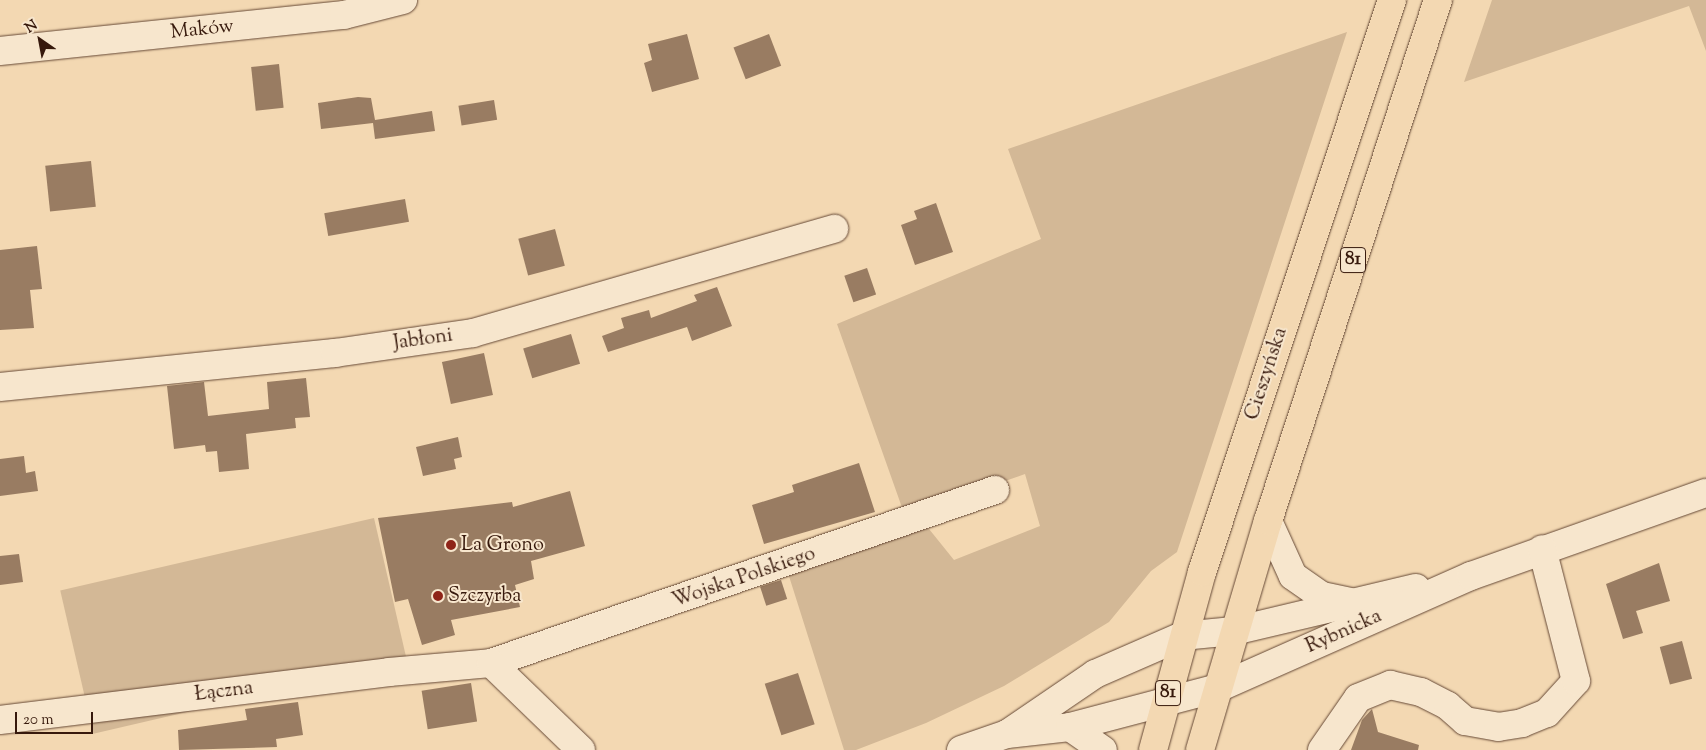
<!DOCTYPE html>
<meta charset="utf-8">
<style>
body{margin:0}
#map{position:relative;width:1706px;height:750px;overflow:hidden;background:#f3d8b2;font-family:"Sorts Mill Goudy",serif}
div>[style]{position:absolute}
.green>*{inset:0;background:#d3b896;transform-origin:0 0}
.building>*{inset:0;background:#997c62;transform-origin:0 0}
.roads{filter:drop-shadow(0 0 1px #664936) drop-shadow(0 0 1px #664936)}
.minor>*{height:28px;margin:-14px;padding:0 14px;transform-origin:14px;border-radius:14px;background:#f7e6cd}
.major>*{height:28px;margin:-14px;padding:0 14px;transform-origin:14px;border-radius:14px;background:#f3d8b2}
.dots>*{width:14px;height:14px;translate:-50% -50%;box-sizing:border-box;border:2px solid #f7e6cd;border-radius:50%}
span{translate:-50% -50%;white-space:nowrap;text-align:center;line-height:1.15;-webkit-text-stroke:4px #f7e6cd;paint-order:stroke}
.shield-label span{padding:1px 4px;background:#f7e6cd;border:1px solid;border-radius:4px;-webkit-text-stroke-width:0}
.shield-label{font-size:19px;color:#37190c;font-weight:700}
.street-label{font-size:20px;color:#37190c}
.poi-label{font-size:20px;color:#37190c}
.left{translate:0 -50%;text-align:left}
.north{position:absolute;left:15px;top:15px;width:50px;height:50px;-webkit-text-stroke:4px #f7e6cd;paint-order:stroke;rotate:327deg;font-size:14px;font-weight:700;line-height:20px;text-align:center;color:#37190c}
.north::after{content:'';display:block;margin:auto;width:18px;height:22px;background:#37190c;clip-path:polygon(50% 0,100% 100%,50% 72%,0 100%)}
.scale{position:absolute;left:15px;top:712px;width:78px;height:22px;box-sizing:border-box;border:2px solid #37190c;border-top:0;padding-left:6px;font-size:15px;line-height:18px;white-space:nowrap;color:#37190c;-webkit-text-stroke:4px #f7e6cd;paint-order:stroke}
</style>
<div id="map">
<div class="green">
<i style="clip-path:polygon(1492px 0,1706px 0,1706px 51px,1689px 6px,1464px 82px)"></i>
<i style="clip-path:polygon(1347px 32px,1177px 552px,1151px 571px,1109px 622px,1004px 686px,926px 723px,856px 750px,844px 750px,788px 573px,925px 524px,954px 560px,1040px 526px,1025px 474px,905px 516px,837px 324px,1041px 239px,1008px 149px)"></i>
<i style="left:374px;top:518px;width:147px;height:322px;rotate:77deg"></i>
</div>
<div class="building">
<i style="clip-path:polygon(687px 34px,699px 79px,652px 92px,644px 63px,652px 60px,648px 44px)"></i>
<i style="left:769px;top:34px;width:34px;height:38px;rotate:69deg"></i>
<i style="left:279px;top:64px;width:44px;height:28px;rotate:84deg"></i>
<i style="clip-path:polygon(358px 97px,371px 98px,375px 120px,432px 111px,435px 131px,375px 139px,373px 123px,321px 129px,318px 103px)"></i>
<i style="left:494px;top:100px;width:20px;height:36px;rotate:81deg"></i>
<i style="left:91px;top:161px;width:46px;height:46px;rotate:84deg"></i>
<i style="left:405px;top:199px;width:23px;height:82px;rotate:80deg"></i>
<i style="clip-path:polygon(936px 203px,953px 252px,915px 265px,901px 225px,917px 219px,914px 211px)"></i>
<i style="left:555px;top:229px;width:38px;height:38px;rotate:75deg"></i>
<i style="clip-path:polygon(37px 246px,42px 289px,30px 290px,34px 328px,0 330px,0 250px)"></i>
<i style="left:867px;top:268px;width:28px;height:24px;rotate:71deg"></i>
<i style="clip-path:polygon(717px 287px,732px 326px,692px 341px,687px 327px,608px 352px,602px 336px,624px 328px,621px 318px,649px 310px,651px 318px,697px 301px,694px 295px)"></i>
<i style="left:571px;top:334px;width:31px;height:50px;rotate:73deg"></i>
<i style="left:484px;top:353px;width:43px;height:43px;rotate:78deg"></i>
<i style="clip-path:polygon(306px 378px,310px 417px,295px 418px,296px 428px,246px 434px,249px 469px,219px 472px,217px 451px,206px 452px,205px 445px,174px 449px,167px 386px,204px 382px,208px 416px,269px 409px,267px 382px)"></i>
<i style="clip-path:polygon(458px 437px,462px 457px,454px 459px,456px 469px,423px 476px,416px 447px)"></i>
<i style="clip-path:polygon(24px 456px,26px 473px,35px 471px,38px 491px,0 496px,0 459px)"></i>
<i style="clip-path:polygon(859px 463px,875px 512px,764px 544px,752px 505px,794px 492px,792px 485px)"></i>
<i style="clip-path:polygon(570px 491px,585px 546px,531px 561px,534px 579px,515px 585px,520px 607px,451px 620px,455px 635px,422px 645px,408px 599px,395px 602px,378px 518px,512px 502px,513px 507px)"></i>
<i style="clip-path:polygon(19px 554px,23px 582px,0 585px,0 556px)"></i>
<i style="clip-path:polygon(1659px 563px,1670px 601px,1636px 611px,1643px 633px,1623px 639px,1606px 584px)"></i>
<i style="left:781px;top:580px;width:20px;height:22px;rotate:72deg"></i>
<i style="left:1682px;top:641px;width:39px;height:23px;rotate:75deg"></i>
<i style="left:798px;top:673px;width:54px;height:35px;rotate:72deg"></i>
<i style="left:471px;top:683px;width:39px;height:50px;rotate:81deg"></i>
<i style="clip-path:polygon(298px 702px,303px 735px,276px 739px,277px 747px,179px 750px,178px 730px,247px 720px,245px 709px)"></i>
<i style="clip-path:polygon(1372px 709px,1378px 732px,1419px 745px,1418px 750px,1351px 750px,1362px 720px)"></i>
</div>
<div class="roads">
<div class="minor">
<i style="left:0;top:51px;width:346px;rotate:-6deg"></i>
<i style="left:344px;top:15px;width:61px;rotate:-14.3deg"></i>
<i style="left:0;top:387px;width:337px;rotate:-5.8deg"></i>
<i style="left:335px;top:353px;width:139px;rotate:-8.2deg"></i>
<i style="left:473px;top:333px;width:376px;rotate:-16.1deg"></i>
<i style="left:1268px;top:521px;width:60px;rotate:65.6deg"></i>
<i style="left:1293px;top:576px;width:35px;rotate:35deg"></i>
<i style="left:1322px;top:596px;width:29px;rotate:12deg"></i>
<i style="left:491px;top:663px;width:533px;rotate:-18.94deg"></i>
<i style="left:0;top:720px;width:392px;rotate:-7deg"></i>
<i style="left:389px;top:672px;width:102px;rotate:-5deg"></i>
<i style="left:491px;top:663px;width:125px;rotate:44deg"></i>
<i style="left:1070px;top:727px;width:40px;rotate:34.9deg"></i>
<i style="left:1010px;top:732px;width:103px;rotate:-34.3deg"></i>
<i style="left:1095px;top:674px;width:95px;rotate:-23.6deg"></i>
<i style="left:1182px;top:636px;width:52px;rotate:-5.5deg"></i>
<i style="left:1234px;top:631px;width:187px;rotate:-13.3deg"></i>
<i style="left:961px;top:750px;width:49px;rotate:-19.2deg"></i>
<i style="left:1007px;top:734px;width:63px;rotate:-6.3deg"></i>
<i style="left:1070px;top:727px;width:153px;rotate:-14.8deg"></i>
<i style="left:1218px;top:688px;width:277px;rotate:-23.9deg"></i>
<i style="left:1471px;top:576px;width:249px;rotate:-19.5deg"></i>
<i style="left:1322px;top:750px;width:63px;rotate:-55.3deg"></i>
<i style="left:1358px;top:698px;width:35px;rotate:-22deg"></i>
<i style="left:1390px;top:685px;width:32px;rotate:13deg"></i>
<i style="left:1421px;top:692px;width:30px;rotate:27deg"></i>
<i style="left:1448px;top:706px;width:23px;rotate:41deg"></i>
<i style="left:1465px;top:721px;width:34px;rotate:10deg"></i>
<i style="left:1498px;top:727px;width:24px;rotate:-9deg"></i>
<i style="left:1522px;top:723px;width:27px;rotate:-22deg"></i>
<i style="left:1547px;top:713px;width:43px;rotate:-47.8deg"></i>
<i style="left:1576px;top:681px;width:136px;rotate:-104.4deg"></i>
</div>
<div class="major">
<i style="left:1153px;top:750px;width:185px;rotate:-74.6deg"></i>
<i style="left:1202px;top:572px;width:603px;rotate:-71.63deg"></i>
<i style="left:1200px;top:750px;width:239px;rotate:-73.5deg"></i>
<i style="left:1268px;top:521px;width:548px;rotate:-71.93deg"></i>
</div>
</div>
<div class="dots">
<i style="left:451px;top:545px;background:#8f2418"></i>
<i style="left:438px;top:596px;background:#8f2418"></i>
</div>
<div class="shield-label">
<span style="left:1353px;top:260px">81</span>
<span style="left:1168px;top:693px">81</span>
</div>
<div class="street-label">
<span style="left:202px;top:30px;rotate:-6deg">Maków</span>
<span style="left:423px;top:340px;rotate:-8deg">Jabłoni</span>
<span style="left:1267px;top:374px;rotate:-72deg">Cieszyńska</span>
<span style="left:744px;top:578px;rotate:-19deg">Wojska Polskiego</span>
<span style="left:1344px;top:632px;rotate:-24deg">Rybnicka</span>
<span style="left:224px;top:692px;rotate:-7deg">Łączna</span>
</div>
<div class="poi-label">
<span class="left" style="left:461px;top:545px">La Grono</span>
<span class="left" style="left:448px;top:596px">Szczyrba</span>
</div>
<div class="north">N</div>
<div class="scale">20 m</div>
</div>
